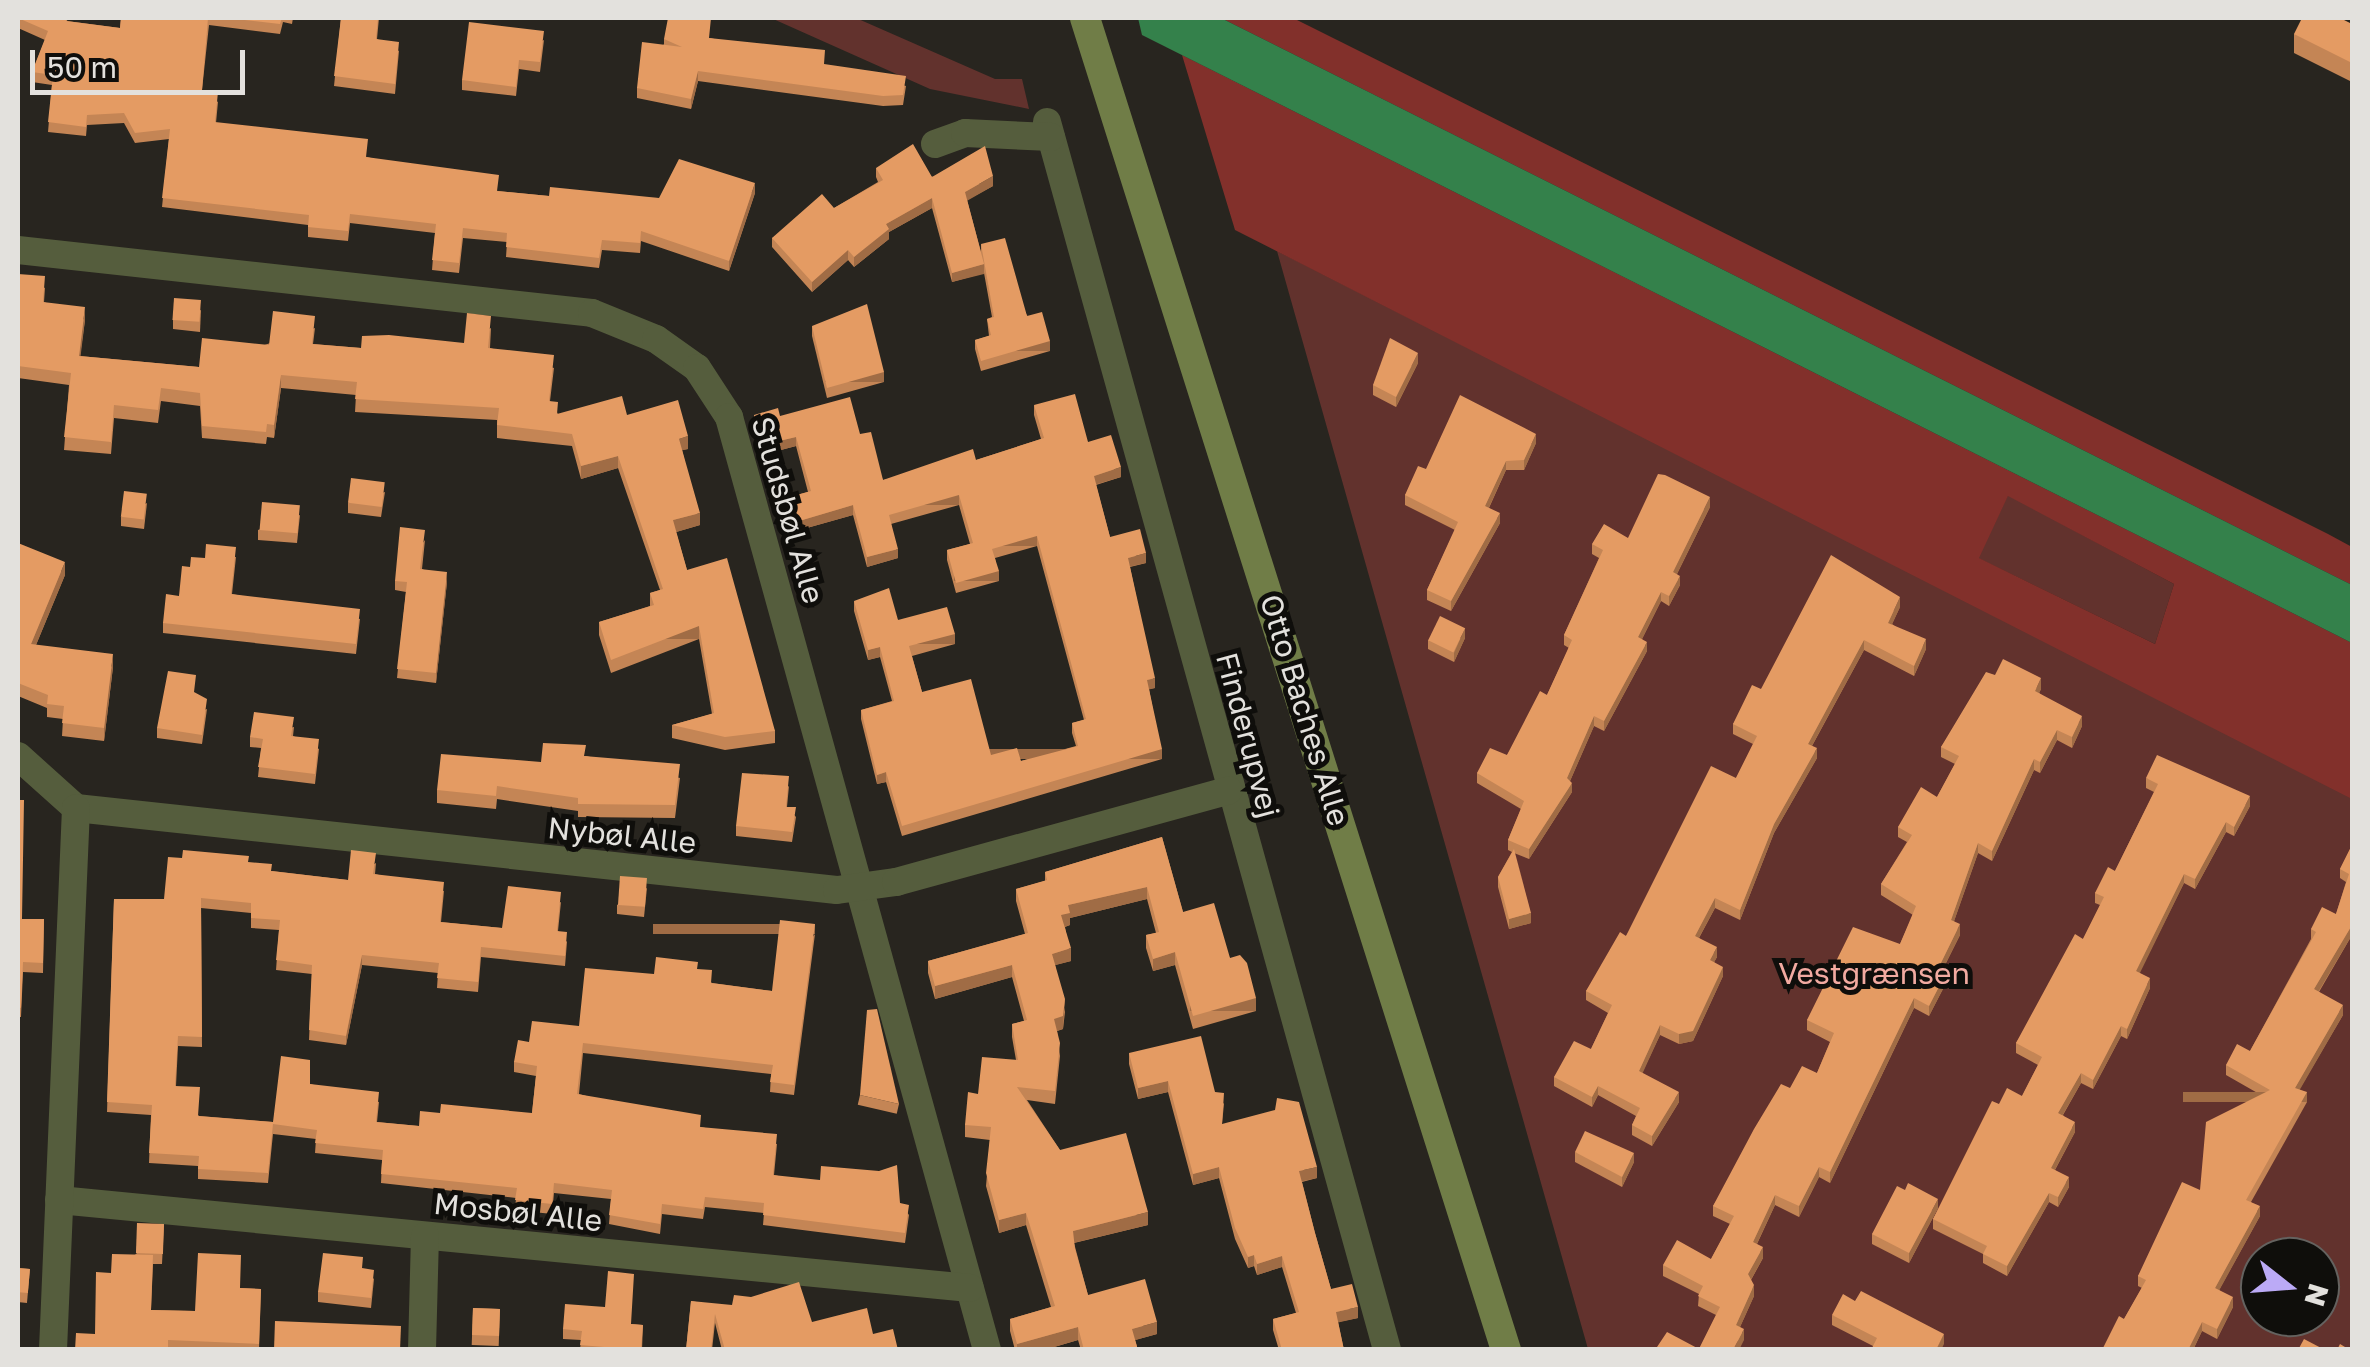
<!DOCTYPE html>
<meta charset="utf-8">
<style>
body{margin:0}
#map{position:relative;width:2370px;height:1367px;overflow:hidden;background:#28251f;font-family:"Golos Text",sans-serif}
div>[style]{position:absolute}
.green>*{inset:0;background:#62322d}
.forest>*{inset:0;background:#82302b}
.water>*{inset:0;background:#34814b}
.street>*{height:28px;margin:-14px;padding:0 14px;transform-origin:14px;border-radius:14px;background:#555d3d}
.secondary>*{height:30px;margin:-15px;padding:0 15px;transform-origin:15px;border-radius:15px;background:#707d47}
.wall>*{inset:0;background:#c48555;transform-origin:0 0}
.shaded-wall>*{inset:0;background:#a06c45;transform-origin:0 0}
.building>*{inset:0;background:#e49b63;transform-origin:0 0}
span{translate:-50% -50%;white-space:nowrap;text-align:center;line-height:1.15;-webkit-text-stroke:10px #0f0e0b;paint-order:stroke}
.street-label{font-size:30px;color:#e3e1dd}
.park-label{font-size:30px;color:#f2aaa1}
.frame{position:absolute;inset:0;border:20px solid #e3e1dd;pointer-events:none}
.north{position:absolute;left:2240px;top:1237px;width:100px;height:100px;box-sizing:border-box;background:#0f0e0b;border:2px solid #64625f;border-radius:50%;rotate:107deg;font-size:28px;font-weight:700;line-height:40px;text-align:center;color:#e3e1dd}
.north::after{content:'';display:block;margin:auto;width:35px;height:45px;background:#bbaaf6;clip-path:polygon(50% 0,100% 100%,50% 72%,0 100%)}
.scale{position:absolute;left:30px;top:50px;width:215px;height:45px;box-sizing:border-box;border:5px solid #e3e1dd;border-top:0;padding-left:12px;font-size:30px;line-height:35px;white-space:nowrap;color:#e3e1dd;-webkit-text-stroke:8px #0f0e0b;paint-order:stroke}
</style>
<div id="map">
<div class="green">
<i style="clip-path:polygon(771px 18px,856px 18px,995px 79px,1022px 79px,1029px 109px,930px 89px)"></i>
<i style="clip-path:polygon(evenodd,1277px 251px,2352px 796px,2352px 1349px,1588px 1349px,1277px 251px,2260px 1257px,2320px 1257px,2320px 1317px,2260px 1317px,2260px 1257px)"></i>
<i style="clip-path:polygon(2008px 495px,2174px 584px,2155px 644px,1978px 558px)"></i>
</div>
<div class="forest">
<i style="clip-path:polygon(1221px 18px,1293px 18px,2328px 534px,2352px 547px,2352px 585px)"></i>
<i style="clip-path:polygon(evenodd,1182px 55px,2352px 643px,2352px 799px,1235px 230px,1182px 55px,2008px 496px,2174px 584px,2155px 644px,1979px 558px,2008px 496px)"></i>
</div>
<div class="water">
<i style="clip-path:polygon(1138px 18px,1221px 18px,2352px 585px,2352px 643px,1142px 35px)"></i>
</div>
<div class="street">
<i style="left:1047px;top:122px;width:1274px;rotate:74.52deg"></i>
<i style="left:935px;top:144px;width:32px;rotate:-20deg"></i>
<i style="left:965px;top:133px;width:86px;rotate:2.7deg"></i>
<i style="left:18px;top:250px;width:577px;rotate:6.26deg"></i>
<i style="left:592px;top:313px;width:69px;rotate:22.1deg"></i>
<i style="left:656px;top:339px;width:50px;rotate:35.3deg"></i>
<i style="left:697px;top:368px;width:59px;rotate:56.9deg"></i>
<i style="left:729px;top:417px;width:968px;rotate:74.54deg"></i>
<i style="left:18px;top:756px;width:78px;rotate:41.9deg"></i>
<i style="left:76px;top:808px;width:765px;rotate:6.15deg"></i>
<i style="left:837px;top:890px;width:60px;rotate:-7.7deg"></i>
<i style="left:896px;top:882px;width:345px;rotate:-15.4deg"></i>
<i style="left:59px;top:1200px;width:915px;rotate:5.52deg"></i>
<i style="left:53px;top:1350px;width:542px;rotate:-87.57deg"></i>
<i style="left:422px;top:1350px;width:114px;rotate:-88.5deg"></i>
</div>
<div class="secondary">
<i style="left:1085px;top:18px;width:1397px;rotate:72.46deg"></i>
</div>
<div class="wall">
<i style="clip-path:polygon(18px 18px,68px 18px,67px 21px,120px 28px,121px 18px,293px 18px,292px 24px,283px 22px,280px 34px,209px 25px,202px 90px,218px 102px,216px 123px,367px 157px,498px 191px,549px 196px,659px 198px,755px 193px,729px 271px,641px 241px,640px 253px,602px 250px,599px 268px,506px 257px,507px 242px,463px 238px,459px 273px,432px 270px,435px 233px,350px 223px,348px 241px,308px 237px,308px 225px,162px 207px,169px 139px,135px 143px,124px 123px,87px 125px,86px 136px,48px 132px,52px 85px,32px 82px,32px 72px,45px 40px,18px 28px)"></i>
<i style="clip-path:polygon(341px 18px,379px 18px,377px 39px,399px 51px,395px 94px,334px 86px)"></i>
<i style="clip-path:polygon(2352px 24px,2352px 82px,2294px 53px,2294px 34px)"></i>
<i style="clip-path:polygon(710px 38px,825px 65px,906px 86px,903px 105px,883px 106px,698px 81px,691px 109px,637px 98px,637px 88px,664px 44px,664px 39px)"></i>
<i style="clip-path:polygon(544px 40px,540px 72px,519px 69px,516px 96px,462px 90px,462px 80px)"></i>
<i style="clip-path:polygon(876px 168px,993px 186px,967px 200px,981px 252px,981px 244px,1050px 351px,981px 371px,975px 349px,975px 340px,989px 336px,987px 319px,992px 317px,984px 273px,952px 282px,932px 208px,889px 232px,889px 239px,854px 267px,848px 260px,812px 292px,772px 247px,772px 238px,834px 208px,878px 182px,876px 177px)"></i>
<i style="clip-path:polygon(18px 274px,45px 288px,44px 302px,85px 320px,80px 356px,199px 367px,315px 328px,313px 344px,361px 348px,464px 343px,491px 328px,490px 348px,554px 368px,550px 401px,558px 414px,627px 415px,688px 449px,682px 450px,700px 525px,676px 532px,687px 570px,775px 731px,775px 743px,725px 750px,672px 738px,672px 725px,712px 714px,699px 639px,611px 673px,599px 635px,599px 622px,650px 606px,650px 593px,660px 590px,618px 468px,581px 479px,572px 446px,497px 438px,497px 420px,355px 412px,356px 395px,281px 388px,274px 438px,267px 437px,266px 444px,202px 438px,200px 406px,161px 401px,158px 423px,114px 418px,111px 454px,64px 450px,69px 385px,18px 378px)"></i>
<i style="clip-path:polygon(201px 310px,200px 332px,173px 329px,173px 320px)"></i>
<i style="clip-path:polygon(812px 326px,884px 382px,827px 398px,812px 336px)"></i>
<i style="clip-path:polygon(1418px 363px,1396px 407px,1373px 395px,1373px 385px)"></i>
<i style="clip-path:polygon(1034px 405px,1088px 442px,1121px 477px,1096px 485px,1110px 537px,1146px 563px,1130px 567px,1155px 688px,1149px 689px,1162px 759px,902px 836px,886px 782px,877px 784px,861px 719px,861px 710px,892px 701px,880px 657px,868px 660px,854px 611px,854px 601px,955px 644px,912px 656px,922px 692px,991px 755px,1021px 761px,1076px 746px,1072px 733px,1072px 723px,1084px 720px,1037px 546px,995px 558px,999px 581px,956px 593px,947px 560px,947px 550px,970px 544px,959px 505px,891px 524px,898px 558px,867px 567px,853px 515px,789px 533px,782px 509px,782px 499px,808px 492px,796px 446px,762px 455px,754px 425px,754px 415px,780px 416px,860px 434px,883px 480px,976px 460px,1041px 439px,1034px 415px)"></i>
<i style="clip-path:polygon(1536px 443px,1524px 470px,1506px 470px,1489px 508px,1500px 523px,1451px 611px,1427px 600px,1427px 590px,1455px 530px,1405px 505px,1405px 495px,1426px 469px)"></i>
<i style="clip-path:polygon(385px 492px,381px 517px,348px 513px,348px 503px)"></i>
<i style="clip-path:polygon(147px 503px,144px 529px,121px 526px,121px 517px)"></i>
<i style="clip-path:polygon(1710px 507px,1677px 574px,1680px 585px,1669px 606px,1661px 601px,1642px 639px,1647px 651px,1604px 731px,1594px 726px,1570px 781px,1572px 792px,1529px 859px,1514px 853px,1531px 923px,1509px 929px,1498px 887px,1498px 877px,1512px 852px,1508px 850px,1508px 840px,1521px 809px,1477px 783px,1477px 773px,1507px 755px,1547px 695px,1569px 648px,1564px 645px,1564px 635px,1599px 558px,1592px 554px,1592px 544px,1628px 538px)"></i>
<i style="clip-path:polygon(300px 515px,297px 543px,258px 540px,258px 530px)"></i>
<i style="clip-path:polygon(425px 540px,422px 569px,447px 582px,436px 683px,397px 678px,406px 592px,395px 590px,395px 581px)"></i>
<i style="clip-path:polygon(18px 543px,65px 575px,36px 645px,113px 667px,104px 741px,62px 736px,63px 719px,47px 717px,47px 708px,18px 696px)"></i>
<i style="clip-path:polygon(236px 557px,232px 594px,360px 619px,356px 654px,163px 633px,163px 623px,179px 596px,190px 567px,205px 558px)"></i>
<i style="clip-path:polygon(1900px 607px,1892px 624px,1926px 649px,1914px 676px,1864px 650px,1812px 746px,1817px 758px,1774px 833px,1740px 920px,1715px 908px,1699px 938px,1717px 957px,1714px 962px,1723px 976px,1693px 1041px,1679px 1044px,1660px 1035px,1642px 1073px,1679px 1102px,1652px 1146px,1632px 1135px,1632px 1125px,1636px 1116px,1598px 1095px,1592px 1107px,1554px 1086px,1554px 1077px,1591px 1049px,1608px 1013px,1586px 1000px,1586px 991px,1626px 936px,1736px 778px,1753px 744px,1733px 734px,1733px 724px,1761px 689px)"></i>
<i style="clip-path:polygon(1465px 638px,1454px 662px,1428px 649px,1428px 640px)"></i>
<i style="clip-path:polygon(1995px 675px,2041px 689px,2039px 693px,2082px 726px,2072px 748px,2057px 740px,2040px 773px,2034px 770px,1992px 861px,1978px 853px,1954px 921px,1960px 935px,1941px 973px,1945px 985px,1929px 1016px,1914px 1008px,1830px 1183px,1819px 1177px,1799px 1217px,1775px 1205px,1757px 1244px,1763px 1258px,1751px 1280px,1754px 1296px,1740px 1327px,1744px 1340px,1699px 1349px,1716px 1315px,1698px 1306px,1699px 1294px,1663px 1276px,1663px 1265px,1711px 1259px,1730px 1224px,1713px 1216px,1713px 1206px,1790px 1088px,1817px 1073px,1830px 1042px,1807px 1030px,1807px 1020px,1900px 944px,1913px 915px,1881px 895px,1881px 884px,1907px 842px,1898px 837px,1898px 827px,1937px 797px,1955px 764px,1941px 757px,1941px 747px)"></i>
<i style="clip-path:polygon(207px 709px,202px 744px,157px 738px,157px 728px)"></i>
<i style="clip-path:polygon(294px 727px,293px 736px,319px 749px,315px 784px,258px 777px,261px 748px,250px 747px,250px 737px)"></i>
<i style="clip-path:polygon(586px 756px,680px 778px,675px 818px,578px 817px,578px 811px,497px 799px,496px 809px,437px 803px,437px 790px,541px 762px)"></i>
<i style="clip-path:polygon(2146px 778px,2250px 806px,2234px 836px,2226px 832px,2195px 889px,2184px 883px,2139px 973px,2150px 988px,2127px 1039px,2121px 1036px,2093px 1089px,2081px 1083px,2063px 1115px,2075px 1132px,2055px 1170px,2069px 1187px,2058px 1207px,2049px 1202px,2007px 1276px,1983px 1263px,1983px 1254px,1933px 1229px,1933px 1219px,1999px 1104px,2022px 1096px,2038px 1065px,2016px 1053px,2016px 1043px,2083px 939px,2100px 905px,2095px 903px,2095px 893px,2115px 871px,2154px 792px,2146px 788px)"></i>
<i style="clip-path:polygon(789px 786px,787px 807px,796px 817px,792px 842px,736px 836px,736px 826px)"></i>
<i style="clip-path:polygon(18px 800px,22px 919px,44px 919px,43px 973px,23px 972px,21px 1017px,18px 1017px)"></i>
<i style="clip-path:polygon(1162px 837px,1183px 912px,1230px 958px,1256px 1011px,1193px 1029px,1175px 965px,1153px 971px,1146px 948px,1146px 935px,1156px 933px,1147px 899px,1070px 918px,1070px 925px,1065px 927px,1071px 961px,1055px 965px,1065px 1012px,1063px 1029px,1057px 1031px,1060px 1056px,1055px 1104px,1027px 1100px,1060px 1150px,1148px 1225px,1074px 1243px,1088px 1295px,1157px 1334px,1135px 1340px,1138px 1350px,1081px 1350px,1078px 1340px,1044px 1350px,1015px 1350px,1010px 1331px,1010px 1319px,1051px 1307px,1026px 1225px,999px 1233px,986px 1186px,990px 1140px,965px 1137px,965px 1125px,978px 1094px,1016px 1060px,1012px 1037px,1012px 1024px,1024px 1021px,1012px 977px,935px 999px,928px 973px,928px 961px,1025px 934px,1016px 901px,1016px 889px,1045px 881px,1045px 872px)"></i>
<i style="clip-path:polygon(2352px 845px,2352px 935px,2319px 992px,2343px 1015px,2299px 1090px,2307px 1102px,2251px 1202px,2260px 1216px,2219px 1290px,2233px 1307px,2217px 1339px,2202px 1331px,2193px 1350px,2102px 1350px,2124px 1319px,2142px 1288px,2138px 1286px,2138px 1276px,2200px 1190px,2261px 1095px,2226px 1075px,2226px 1065px,2250px 1051px,2311px 939px,2311px 929px,2336px 914px,2346px 882px,2340px 878px,2340px 869px)"></i>
<i style="clip-path:polygon(376px 863px,375px 874px,444px 891px,441px 922px,502px 928px,561px 902px,558px 931px,567px 942px,565px 966px,481px 957px,478px 992px,437px 988px,438px 973px,362px 965px,346px 1045px,309px 1040px,312px 974px,276px 970px,279px 930px,251px 928px,251px 913px,201px 908px,202px 1047px,178px 1046px,176px 1086px,199px 1116px,273px 1122px,310px 1084px,379px 1102px,377px 1122px,419px 1126px,440px 1113px,532px 1113px,536px 1076px,514px 1072px,514px 1062px,529px 1042px,579px 1026px,654px 974px,697px 969px,712px 983px,772px 991px,815px 934px,794px 1095px,770px 1092px,771px 1074px,583px 1053px,579px 1094px,701px 1127px,777px 1144px,774px 1175px,900px 1203px,909px 1215px,905px 1243px,763px 1225px,764px 1213px,705px 1207px,703px 1219px,662px 1214px,660px 1234px,609px 1224px,611px 1199px,554px 1193px,552px 1214px,515px 1210px,516px 1198px,381px 1183px,382px 1160px,315px 1153px,316px 1139px,273px 1134px,268px 1183px,198px 1179px,198px 1166px,149px 1163px,151px 1115px,107px 1112px,114px 899px,164px 899px,272px 871px,348px 880px)"></i>
<i style="clip-path:polygon(647px 888px,644px 917px,617px 914px,617px 905px)"></i>
<i style="clip-path:polygon(1129px 1053px,1215px 1092px,1224px 1104px,1222px 1124px,1317px 1178px,1302px 1182px,1315px 1233px,1331px 1289px,1358px 1318px,1338px 1322px,1344px 1350px,1279px 1350px,1273px 1330px,1273px 1319px,1296px 1313px,1282px 1267px,1257px 1275px,1254px 1266px,1248px 1268px,1235px 1239px,1219px 1178px,1193px 1185px,1168px 1092px,1138px 1099px,1129px 1064px)"></i>
<i style="left:860px;top:1095px;width:40px;height:10px;rotate:13deg"></i>
<i style="clip-path:polygon(1575px 1152px,1634px 1162px,1622px 1187px,1575px 1162px)"></i>
<i style="clip-path:polygon(1938px 1208px,1909px 1263px,1872px 1244px,1872px 1234px)"></i>
<i style="clip-path:polygon(164px 1224px,162px 1264px,153px 1264px,151px 1310px,195px 1311px,240px 1288px,261px 1289px,259px 1350px,75px 1350px,95px 1334px,111px 1273px,136px 1254px)"></i>
<i style="left:18px;top:1268px;width:12px;height:34px;rotate:5deg"></i>
<i style="clip-path:polygon(363px 1269px,374px 1279px,371px 1308px,318px 1302px,318px 1292px)"></i>
<i style="clip-path:polygon(691px 1301px,873px 1334px,898px 1350px,722px 1350px,715px 1323px,712px 1350px,686px 1350px)"></i>
<i style="clip-path:polygon(605px 1307px,631px 1324px,643px 1325px,642px 1350px,580px 1350px,581px 1340px,563px 1339px,563px 1329px)"></i>
<i style="left:473px;top:1308px;width:27px;height:37px;rotate:2deg"></i>
<i style="clip-path:polygon(1832px 1315px,1944px 1344px,1873px 1346px,1832px 1325px)"></i>
</div>
<div class="shaded-wall">
<i style="clip-path:polygon(698px 71px,698px 81px,691px 109px,691px 99px)"></i>
<i style="clip-path:polygon(993px 176px,993px 186px,965px 202px,965px 192px)"></i>
<i style="clip-path:polygon(755px 183px,755px 193px,729px 271px,729px 261px)"></i>
<i style="clip-path:polygon(932px 198px,932px 208px,889px 232px,889px 239px,854px 267px,854px 257px,886px 224px)"></i>
<i style="clip-path:polygon(848px 250px,848px 260px,812px 292px,812px 282px)"></i>
<i style="clip-path:polygon(984px 264px,984px 274px,952px 282px,952px 273px)"></i>
<i style="clip-path:polygon(85px 307px,85px 320px,79px 369px,79px 356px)"></i>
<i style="left:1050px;top:341px;width:10px;height:72px;rotate:90deg"></i>
<i style="clip-path:polygon(1418px 353px,1418px 363px,1396px 407px,1396px 397px)"></i>
<i style="left:884px;top:372px;width:10px;height:59px;rotate:90deg"></i>
<i style="clip-path:polygon(281px 375px,281px 388px,274px 438px,274px 425px)"></i>
<i style="clip-path:polygon(1536px 434px,1536px 443px,1524px 470px,1524px 460px)"></i>
<i style="clip-path:polygon(688px 436px,688px 449px,679px 451px,679px 439px)"></i>
<i style="clip-path:polygon(796px 437px,796px 446px,762px 455px,762px 445px)"></i>
<i style="clip-path:polygon(618px 456px,618px 468px,581px 479px,581px 466px)"></i>
<i style="clip-path:polygon(1506px 461px,1506px 470px,1485px 516px,1485px 506px)"></i>
<i style="clip-path:polygon(1121px 467px,1121px 477px,1094px 485px,1094px 476px)"></i>
<i style="left:959px;top:495px;width:10px;height:73px;rotate:90deg"></i>
<i style="clip-path:polygon(1710px 497px,1710px 507px,1673px 582px,1673px 572px)"></i>
<i style="clip-path:polygon(853px 505px,853px 515px,789px 533px,789px 524px)"></i>
<i style="clip-path:polygon(700px 513px,700px 525px,673px 533px,673px 520px)"></i>
<i style="clip-path:polygon(1500px 513px,1500px 523px,1451px 611px,1451px 601px)"></i>
<i style="left:1037px;top:536px;width:10px;height:47px;rotate:90deg"></i>
<i style="clip-path:polygon(898px 549px,898px 558px,867px 567px,867px 557px)"></i>
<i style="clip-path:polygon(1146px 553px,1146px 563px,1128px 567px,1128px 558px)"></i>
<i style="clip-path:polygon(65px 562px,65px 575px,31px 657px,31px 644px)"></i>
<i style="left:999px;top:571px;width:10px;height:45px;rotate:90deg"></i>
<i style="clip-path:polygon(447px 572px,447px 582px,436px 683px,436px 673px)"></i>
<i style="clip-path:polygon(1680px 576px,1680px 585px,1669px 606px,1669px 596px)"></i>
<i style="clip-path:polygon(1661px 592px,1661px 601px,1638px 647px,1638px 637px)"></i>
<i style="clip-path:polygon(1900px 597px,1900px 607px,1888px 633px,1888px 623px)"></i>
<i style="left:699px;top:626px;width:13px;height:94px;rotate:90deg"></i>
<i style="clip-path:polygon(1465px 628px,1465px 638px,1454px 662px,1454px 653px)"></i>
<i style="left:955px;top:634px;width:10px;height:48px;rotate:90deg"></i>
<i style="clip-path:polygon(1926px 639px,1926px 649px,1914px 676px,1914px 666px)"></i>
<i style="clip-path:polygon(1864px 640px,1864px 650px,1808px 753px,1808px 744px)"></i>
<i style="clip-path:polygon(1647px 642px,1647px 651px,1604px 731px,1604px 721px)"></i>
<i style="clip-path:polygon(880px 647px,880px 657px,868px 660px,868px 650px)"></i>
<i style="clip-path:polygon(113px 654px,113px 667px,104px 741px,104px 728px)"></i>
<i style="clip-path:polygon(1155px 678px,1155px 688px,1147px 690px,1147px 680px)"></i>
<i style="clip-path:polygon(2041px 678px,2041px 689px,2035px 702px,2035px 691px)"></i>
<i style="clip-path:polygon(1594px 716px,1594px 726px,1567px 788px,1567px 778px)"></i>
<i style="clip-path:polygon(2082px 716px,2082px 726px,2072px 748px,2072px 737px)"></i>
<i style="clip-path:polygon(2057px 730px,2057px 740px,2040px 773px,2040px 762px)"></i>
<i style="clip-path:polygon(1817px 748px,1817px 758px,1774px 833px,1740px 920px,1740px 910px,1774px 824px)"></i>
<i style="left:1162px;top:749px;width:10px;height:271px;rotate:90deg"></i>
<i style="clip-path:polygon(2034px 759px,2034px 770px,1992px 861px,1992px 851px)"></i>
<i style="clip-path:polygon(886px 772px,886px 782px,877px 784px,877px 775px)"></i>
<i style="clip-path:polygon(1572px 783px,1572px 792px,1529px 859px,1529px 849px)"></i>
<i style="clip-path:polygon(2250px 796px,2250px 806px,2234px 836px,2234px 827px)"></i>
<i style="clip-path:polygon(2226px 822px,2226px 832px,2195px 889px,2195px 879px)"></i>
<i style="clip-path:polygon(1978px 843px,1978px 853px,1951px 930px,1951px 920px)"></i>
<i style="clip-path:polygon(2184px 874px,2184px 883px,2136px 981px,2136px 971px)"></i>
<i style="clip-path:polygon(1147px 887px,1147px 899px,1070px 918px,1070px 925px,1061px 928px,1061px 915px,1068px 905px)"></i>
<i style="clip-path:polygon(1715px 898px,1715px 908px,1695px 945px,1695px 936px)"></i>
<i style="clip-path:polygon(1531px 913px,1531px 923px,1509px 929px,1509px 919px)"></i>
<i style="left:815px;top:924px;width:10px;height:162px;rotate:90deg"></i>
<i style="clip-path:polygon(1960px 924px,1960px 935px,1937px 981px,1937px 971px)"></i>
<i style="clip-path:polygon(2352px 925px,2352px 935px,2314px 999px,2314px 989px)"></i>
<i style="clip-path:polygon(1717px 947px,1717px 957px,1710px 970px,1710px 960px)"></i>
<i style="clip-path:polygon(1071px 948px,1071px 961px,1052px 966px,1052px 954px)"></i>
<i style="clip-path:polygon(1175px 952px,1175px 965px,1153px 971px,1153px 959px)"></i>
<i style="clip-path:polygon(362px 955px,362px 965px,346px 1045px,346px 1036px)"></i>
<i style="clip-path:polygon(1012px 965px,1012px 977px,935px 999px,935px 986px)"></i>
<i style="clip-path:polygon(1723px 967px,1723px 976px,1693px 1041px,1679px 1044px,1679px 1034px)"></i>
<i style="clip-path:polygon(1945px 975px,1945px 985px,1929px 1016px,1929px 1006px)"></i>
<i style="clip-path:polygon(2150px 978px,2150px 988px,2127px 1039px,2127px 1029px)"></i>
<i style="left:1256px;top:998px;width:13px;height:66px;rotate:90deg"></i>
<i style="clip-path:polygon(1914px 998px,1914px 1008px,1830px 1183px,1830px 1172px)"></i>
<i style="clip-path:polygon(1065px 999px,1063px 1029px,1054px 1032px,1054px 1019px)"></i>
<i style="clip-path:polygon(2343px 1005px,2343px 1015px,2295px 1098px,2295px 1088px)"></i>
<i style="clip-path:polygon(1660px 1025px,1660px 1035px,1639px 1081px,1639px 1071px)"></i>
<i style="clip-path:polygon(2121px 1026px,2121px 1036px,2093px 1089px,2093px 1080px)"></i>
<i style="clip-path:polygon(2081px 1073px,2081px 1083px,2058px 1123px,2058px 1113px)"></i>
<i style="clip-path:polygon(1168px 1081px,1168px 1092px,1138px 1099px,1138px 1088px)"></i>
<i style="clip-path:polygon(1598px 1086px,1598px 1095px,1592px 1107px,1592px 1097px)"></i>
<i style="clip-path:polygon(1679px 1092px,1679px 1102px,1652px 1146px,1652px 1136px)"></i>
<i style="left:2307px;top:1092px;width:10px;height:124px;rotate:90deg"></i>
<i style="clip-path:polygon(2075px 1122px,2075px 1132px,2051px 1177px,2051px 1168px)"></i>
<i style="clip-path:polygon(1634px 1153px,1634px 1162px,1622px 1187px,1622px 1177px)"></i>
<i style="clip-path:polygon(1219px 1167px,1219px 1178px,1193px 1185px,1193px 1174px)"></i>
<i style="clip-path:polygon(1317px 1167px,1317px 1178px,1299px 1182px,1299px 1171px)"></i>
<i style="clip-path:polygon(1819px 1167px,1819px 1177px,1799px 1217px,1799px 1206px)"></i>
<i style="clip-path:polygon(2069px 1177px,2069px 1187px,2058px 1207px,2058px 1197px)"></i>
<i style="clip-path:polygon(2049px 1193px,2049px 1202px,2007px 1276px,2007px 1266px)"></i>
<i style="clip-path:polygon(1775px 1195px,1775px 1205px,1753px 1252px,1753px 1242px)"></i>
<i style="clip-path:polygon(1938px 1199px,1938px 1208px,1909px 1263px,1909px 1253px)"></i>
<i style="clip-path:polygon(2260px 1206px,2260px 1216px,2215px 1298px,2215px 1288px)"></i>
<i style="clip-path:polygon(1148px 1212px,1148px 1225px,1073px 1243px,1073px 1231px)"></i>
<i style="clip-path:polygon(1026px 1213px,1026px 1225px,999px 1233px,999px 1220px)"></i>
<i style="clip-path:polygon(1763px 1247px,1763px 1258px,1748px 1285px,1748px 1274px)"></i>
<i style="clip-path:polygon(1254px 1255px,1254px 1266px,1248px 1268px,1248px 1257px)"></i>
<i style="clip-path:polygon(1282px 1256px,1282px 1267px,1257px 1275px,1257px 1264px)"></i>
<i style="clip-path:polygon(1754px 1285px,1754px 1296px,1736px 1336px,1736px 1325px)"></i>
<i style="clip-path:polygon(2233px 1297px,2233px 1307px,2217px 1339px,2217px 1329px)"></i>
<i style="clip-path:polygon(1358px 1307px,1358px 1318px,1336px 1323px,1336px 1312px)"></i>
<i style="clip-path:polygon(1157px 1322px,1157px 1334px,1132px 1341px,1132px 1329px)"></i>
<i style="clip-path:polygon(2202px 1322px,2202px 1331px,2193px 1350px,2188px 1350px)"></i>
<i style="clip-path:polygon(1078px 1327px,1078px 1340px,1044px 1350px,1017px 1350px,1017px 1344px)"></i>
<i style="clip-path:polygon(1744px 1329px,1744px 1340px,1739px 1350px,1733px 1350px)"></i>
<i style="clip-path:polygon(1944px 1334px,1944px 1344px,1941px 1350px,1936px 1349px)"></i>
</div>
<div class="building">
<i style="clip-path:polygon(18px 18px,67px 18px,66px 21px,120px 28px,121px 18px,208px 18px,202px 90px,218px 92px,215px 122px,368px 139px,366px 157px,499px 175px,497px 191px,549px 196px,550px 187px,659px 198px,679px 159px,755px 183px,729px 261px,641px 231px,640px 243px,602px 240px,599px 258px,506px 247px,507px 233px,463px 228px,459px 263px,432px 260px,436px 224px,350px 214px,348px 231px,308px 227px,309px 215px,162px 198px,170px 129px,135px 133px,124px 113px,87px 115px,86px 127px,48px 122px,53px 75px,32px 72px,48px 31px)"></i>
<i style="clip-path:polygon(226px 18px,282px 18px,280px 24px)"></i>
<i style="clip-path:polygon(341px 18px,378px 18px,376px 39px,399px 42px,395px 84px,334px 76px)"></i>
<i style="clip-path:polygon(668px 18px,711px 18px,709px 38px,825px 50px,824px 64px,906px 76px,903px 95px,883px 96px,698px 71px,691px 99px,637px 88px,642px 42px,682px 47px,664px 39px)"></i>
<i style="clip-path:polygon(2302px 18px,2340px 18px,2352px 24px,2352px 63px,2294px 34px)"></i>
<i style="clip-path:polygon(469px 22px,544px 31px,540px 62px,519px 60px,516px 87px,462px 80px)"></i>
<i style="clip-path:polygon(913px 144px,932px 177px,985px 146px,993px 176px,965px 192px,984px 264px,952px 273px,932px 198px,886px 224px,889px 229px,854px 257px,848px 250px,812px 282px,772px 238px,822px 194px,834px 208px,883px 180px,876px 168px)"></i>
<i style="clip-path:polygon(1005px 238px,1027px 316px,1042px 312px,1050px 341px,981px 361px,975px 340px,991px 335px,987px 319px,994px 317px,981px 244px)"></i>
<i style="clip-path:polygon(18px 274px,45px 276px,43px 302px,85px 307px,79px 356px,199px 367px,202px 338px,269px 345px,273px 311px,315px 316px,312px 344px,361px 348px,362px 336px,389px 335px,464px 343px,467px 313px,491px 316px,488px 348px,554px 355px,549px 401px,558px 402px,557px 414px,622px 396px,627px 415px,678px 400px,688px 436px,679px 439px,700px 513px,673px 520px,687px 570px,727px 558px,775px 731px,725px 737px,672px 725px,714px 713px,699px 626px,611px 660px,599px 622px,654px 605px,650px 593px,663px 589px,618px 456px,581px 466px,572px 434px,497px 425px,499px 408px,355px 399px,357px 382px,281px 375px,274px 425px,267px 424px,266px 432px,202px 426px,200px 393px,161px 388px,158px 410px,114px 405px,111px 442px,64px 437px,71px 373px,18px 366px)"></i>
<i style="left:174px;top:298px;width:27px;height:22px;rotate:4deg"></i>
<i style="clip-path:polygon(867px 304px,884px 372px,827px 388px,812px 326px)"></i>
<i style="clip-path:polygon(1390px 338px,1418px 353px,1396px 397px,1373px 385px)"></i>
<i style="clip-path:polygon(1075px 394px,1088px 442px,1111px 435px,1121px 467px,1094px 476px,1110px 537px,1140px 529px,1146px 553px,1128px 558px,1155px 678px,1147px 680px,1162px 749px,902px 826px,886px 772px,877px 775px,861px 710px,894px 701px,880px 647px,868px 650px,854px 601px,889px 588px,898px 620px,947px 607px,955px 634px,909px 646px,922px 692px,971px 679px,991px 755px,1017px 748px,1021px 761px,1078px 746px,1072px 723px,1086px 719px,1037px 536px,992px 549px,999px 571px,956px 583px,947px 550px,973px 543px,959px 495px,889px 515px,898px 549px,867px 557px,853px 505px,789px 524px,782px 499px,811px 491px,796px 437px,762px 445px,754px 415px,778px 408px,780px 416px,850px 397px,860px 434px,871px 432px,883px 480px,973px 449px,976px 460px,1044px 438px,1034px 405px)"></i>
<i style="clip-path:polygon(1460px 395px,1536px 434px,1524px 460px,1506px 461px,1485px 506px,1500px 513px,1451px 601px,1427px 590px,1458px 522px,1405px 495px,1418px 466px,1426px 469px)"></i>
<i style="clip-path:polygon(1658px 474px,1665px 475px,1710px 497px,1673px 572px,1680px 576px,1669px 596px,1661px 592px,1638px 637px,1647px 642px,1604px 721px,1594px 716px,1567px 778px,1572px 783px,1529px 849px,1508px 840px,1524px 801px,1477px 773px,1490px 748px,1507px 755px,1540px 691px,1547px 695px,1572px 640px,1564px 635px,1603px 550px,1592px 544px,1604px 524px,1628px 538px)"></i>
<i style="left:351px;top:478px;width:34px;height:25px;rotate:7deg"></i>
<i style="left:124px;top:491px;width:23px;height:26px;rotate:7deg"></i>
<i style="left:262px;top:502px;width:38px;height:28px;rotate:5deg"></i>
<i style="clip-path:polygon(400px 527px,425px 530px,420px 569px,447px 572px,436px 673px,397px 669px,407px 582px,395px 581px)"></i>
<i style="clip-path:polygon(18px 543px,65px 562px,31px 644px,113px 654px,104px 728px,62px 723px,64px 706px,47px 704px,48px 695px,18px 683px)"></i>
<i style="clip-path:polygon(206px 544px,236px 547px,231px 594px,360px 609px,356px 644px,163px 623px,166px 594px,179px 596px,182px 566px,190px 567px,191px 557px,205px 558px)"></i>
<i style="clip-path:polygon(1831px 555px,1900px 597px,1888px 623px,1926px 639px,1914px 666px,1864px 640px,1808px 744px,1817px 748px,1774px 824px,1740px 910px,1715px 898px,1695px 936px,1717px 947px,1710px 960px,1723px 967px,1693px 1031px,1679px 1034px,1660px 1025px,1639px 1071px,1679px 1092px,1652px 1136px,1632px 1125px,1640px 1108px,1598px 1086px,1592px 1097px,1554px 1077px,1574px 1041px,1591px 1049px,1612px 1005px,1586px 991px,1620px 932px,1626px 936px,1711px 766px,1736px 778px,1757px 736px,1733px 724px,1752px 685px,1761px 689px)"></i>
<i style="left:1440px;top:616px;width:28px;height:27px;rotate:26deg"></i>
<i style="clip-path:polygon(2003px 659px,2041px 678px,2035px 691px,2082px 716px,2072px 737px,2057px 730px,2040px 762px,2034px 759px,1992px 851px,1978px 843px,1951px 920px,1960px 924px,1937px 971px,1945px 975px,1929px 1006px,1914px 998px,1830px 1172px,1819px 1167px,1799px 1206px,1775px 1195px,1753px 1242px,1763px 1247px,1748px 1274px,1754px 1285px,1736px 1325px,1744px 1329px,1733px 1350px,1655px 1350px,1667px 1332px,1699px 1349px,1720px 1307px,1698px 1296px,1703px 1286px,1663px 1265px,1677px 1240px,1711px 1259px,1734px 1216px,1713px 1206px,1754px 1129px,1781px 1084px,1790px 1088px,1802px 1066px,1817px 1073px,1834px 1033px,1807px 1020px,1853px 927px,1900px 944px,1916px 906px,1881px 884px,1912px 835px,1898px 827px,1921px 787px,1937px 797px,1959px 756px,1941px 747px,1986px 672px,1995px 675px)"></i>
<i style="clip-path:polygon(168px 671px,196px 675px,194px 692px,207px 699px,202px 735px,157px 728px)"></i>
<i style="clip-path:polygon(254px 712px,294px 717px,291px 736px,319px 739px,315px 774px,258px 767px,263px 739px,250px 737px)"></i>
<i style="clip-path:polygon(543px 743px,586px 745px,584px 756px,680px 764px,675px 805px,578px 804px,578px 798px,497px 786px,496px 796px,437px 790px,441px 754px,541px 762px)"></i>
<i style="clip-path:polygon(2157px 755px,2250px 796px,2234px 827px,2226px 822px,2195px 879px,2184px 874px,2136px 971px,2150px 978px,2127px 1029px,2121px 1026px,2093px 1080px,2081px 1073px,2058px 1113px,2075px 1122px,2051px 1168px,2069px 1177px,2058px 1197px,2049px 1193px,2007px 1266px,1983px 1254px,1987px 1246px,1933px 1219px,1992px 1101px,1999px 1104px,2007px 1088px,2022px 1096px,2042px 1057px,2016px 1043px,2075px 934px,2083px 939px,2104px 897px,2095px 893px,2108px 867px,2115px 871px,2158px 784px,2146px 778px)"></i>
<i style="clip-path:polygon(742px 773px,789px 776px,786px 807px,796px 807px,792px 832px,736px 826px)"></i>
<i style="clip-path:polygon(18px 800px,24px 800px,22px 919px,44px 919px,43px 963px,23px 962px,21px 1008px,18px 1007px)"></i>
<i style="clip-path:polygon(1162px 837px,1183px 912px,1214px 903px,1230px 958px,1240px 955px,1247px 963px,1256px 998px,1193px 1016px,1175px 952px,1153px 959px,1146px 935px,1159px 932px,1147px 887px,1068px 905px,1070px 913px,1061px 915px,1071px 948px,1052px 954px,1065px 999px,1063px 1016px,1054px 1019px,1060px 1043px,1055px 1091px,1017px 1087px,1060px 1150px,1126px 1133px,1148px 1212px,1073px 1231px,1075px 1249px,1088px 1295px,1145px 1279px,1157px 1322px,1132px 1329px,1138px 1350px,1084px 1350px,1078px 1327px,1017px 1344px,1010px 1319px,1055px 1306px,1026px 1213px,999px 1220px,986px 1173px,991px 1127px,965px 1125px,968px 1092px,978px 1094px,982px 1057px,1018px 1060px,1012px 1024px,1027px 1020px,1012px 965px,935px 986px,928px 961px,1028px 933px,1016px 889px,1047px 880px,1045px 872px)"></i>
<i style="clip-path:polygon(2352px 845px,2352px 925px,2314px 989px,2343px 1005px,2295px 1088px,2307px 1092px,2246px 1200px,2260px 1206px,2215px 1288px,2233px 1297px,2217px 1329px,2202px 1322px,2188px 1350px,2102px 1350px,2119px 1316px,2124px 1319px,2146px 1280px,2138px 1276px,2182px 1182px,2200px 1190px,2206px 1122px,2270px 1090px,2226px 1065px,2237px 1044px,2250px 1051px,2316px 932px,2311px 929px,2322px 907px,2336px 914px,2349px 874px,2340px 869px)"></i>
<i style="clip-path:polygon(1514px 849px,1531px 913px,1509px 919px,1498px 877px)"></i>
<i style="clip-path:polygon(183px 850px,249px 856px,248px 862px,272px 864px,271px 871px,348px 880px,351px 850px,376px 853px,373px 874px,444px 882px,440px 922px,502px 928px,508px 886px,561px 892px,557px 931px,567px 932px,565px 956px,481px 947px,478px 982px,437px 978px,439px 963px,362px 955px,346px 1036px,309px 1030px,312px 965px,276px 960px,280px 920px,251px 918px,251px 903px,201px 898px,202px 1037px,178px 1036px,175px 1086px,200px 1087px,198px 1116px,273px 1122px,281px 1056px,310px 1060px,310px 1084px,379px 1092px,376px 1122px,419px 1126px,420px 1111px,440px 1113px,441px 1104px,532px 1113px,537px 1066px,514px 1062px,518px 1040px,529px 1042px,532px 1021px,579px 1026px,585px 968px,654px 974px,656px 957px,698px 962px,697px 969px,712px 970px,711px 983px,772px 991px,780px 920px,815px 924px,794px 1085px,770px 1082px,773px 1065px,583px 1043px,577px 1094px,701px 1115px,700px 1127px,777px 1134px,773px 1175px,820px 1180px,821px 1166px,879px 1171px,897px 1165px,900px 1203px,909px 1205px,905px 1233px,763px 1215px,764px 1203px,705px 1197px,703px 1209px,662px 1204px,660px 1224px,609px 1215px,612px 1190px,554px 1183px,552px 1204px,515px 1200px,517px 1188px,381px 1174px,383px 1150px,315px 1143px,317px 1130px,273px 1124px,268px 1173px,198px 1169px,199px 1156px,149px 1153px,152px 1105px,107px 1102px,114px 899px,164px 899px,168px 857px,182px 858px)"></i>
<i style="left:620px;top:876px;width:27px;height:29px;rotate:4deg"></i>
<i style="clip-path:polygon(877px 1009px,899px 1104px,860px 1095px,867px 1010px)"></i>
<i style="clip-path:polygon(1201px 1036px,1215px 1092px,1224px 1093px,1222px 1124px,1275px 1110px,1277px 1098px,1299px 1102px,1317px 1167px,1299px 1171px,1315px 1233px,1331px 1289px,1352px 1284px,1358px 1307px,1336px 1312px,1344px 1350px,1282px 1350px,1273px 1319px,1299px 1312px,1282px 1256px,1257px 1264px,1254px 1255px,1248px 1257px,1235px 1228px,1219px 1167px,1193px 1174px,1168px 1081px,1138px 1088px,1129px 1053px)"></i>
<i style="clip-path:polygon(1585px 1131px,1634px 1153px,1622px 1177px,1575px 1152px)"></i>
<i style="clip-path:polygon(1908px 1183px,1938px 1199px,1909px 1253px,1872px 1234px,1897px 1186px,1905px 1190px)"></i>
<i style="left:137px;top:1223px;width:27px;height:30px;rotate:2deg"></i>
<i style="clip-path:polygon(198px 1253px,241px 1255px,240px 1288px,261px 1289px,259px 1344px,168px 1340px,168px 1350px,75px 1350px,76px 1333px,95px 1334px,96px 1272px,111px 1273px,112px 1254px,153px 1255px,151px 1310px,195px 1311px)"></i>
<i style="clip-path:polygon(323px 1253px,363px 1257px,362px 1268px,374px 1270px,371px 1298px,318px 1292px)"></i>
<i style="left:18px;top:1268px;width:12px;height:24px;rotate:5deg"></i>
<i style="clip-path:polygon(608px 1271px,634px 1274px,631px 1324px,643px 1325px,641px 1350px,615px 1350px,616px 1348px,580px 1345px,582px 1331px,563px 1329px,565px 1304px,605px 1307px)"></i>
<i style="clip-path:polygon(799px 1282px,812px 1322px,867px 1308px,873px 1334px,893px 1329px,898px 1350px,870px 1350px,870px 1348px,865px 1350px,725px 1350px,715px 1314px,711px 1350px,686px 1350px,691px 1301px,732px 1305px,734px 1295px,751px 1297px)"></i>
<i style="clip-path:polygon(1861px 1291px,1944px 1334px,1936px 1350px,1871px 1350px,1877px 1338px,1832px 1315px,1843px 1294px,1855px 1301px)"></i>
<i style="left:473px;top:1308px;width:27px;height:27px;rotate:2deg"></i>
<i style="clip-path:polygon(275px 1321px,401px 1326px,400px 1350px,274px 1350px)"></i>
<i style="clip-path:polygon(2304px 1339px,2325px 1350px,2298px 1350px)"></i>
<i style="clip-path:polygon(2340px 1344px,2350px 1350px,2337px 1350px)"></i>
</div>
<div class="street-label">
<span style="left:788px;top:510px;rotate:74deg">Studsbøl Alle</span>
<span style="left:1305px;top:710px;rotate:73deg">Otto Baches Alle</span>
<span style="left:1248px;top:735px;rotate:75deg">Finderupvej</span>
<span style="left:622px;top:835px;rotate:6deg">Nybøl Alle</span>
<span style="left:518px;top:1212px;rotate:6deg">Mosbøl Alle</span>
</div>
<div class="park-label">
<span style="left:1874px;top:973px">Vestgrænsen</span>
</div>
<div class="frame"></div>
<div class="north">N</div>
<div class="scale">50 m</div>
</div>
